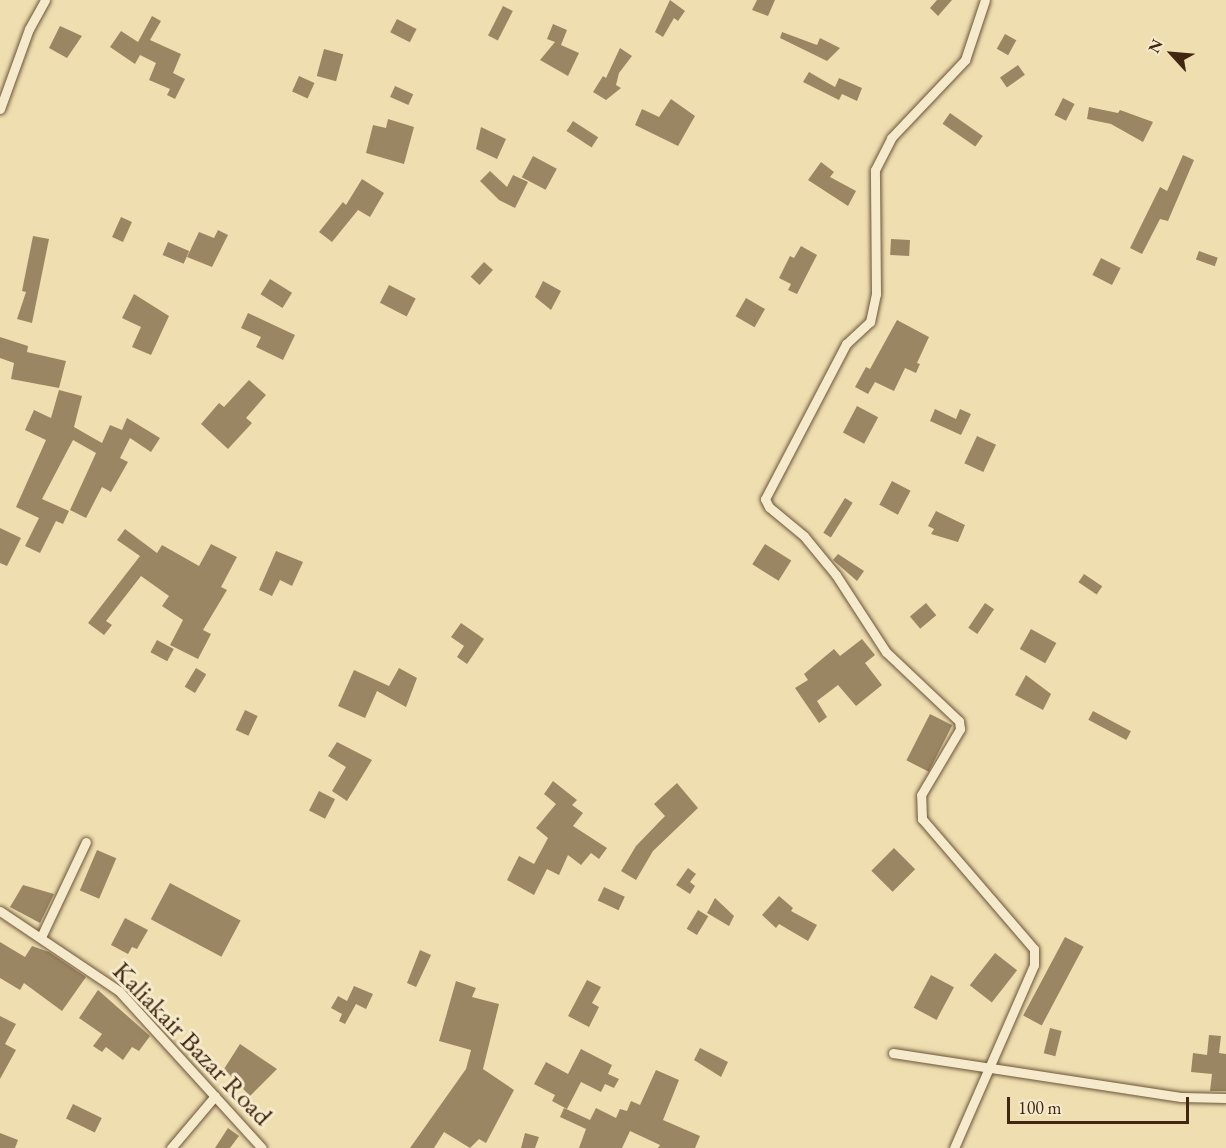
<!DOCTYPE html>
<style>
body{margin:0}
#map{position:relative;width:1226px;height:1148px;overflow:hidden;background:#efdfb0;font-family:"EB Garamond",serif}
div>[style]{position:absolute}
.building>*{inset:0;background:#9b8664;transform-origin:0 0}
.roads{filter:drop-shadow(0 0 2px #6c543a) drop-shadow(0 0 2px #6c543a)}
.minor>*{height:9px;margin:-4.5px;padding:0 4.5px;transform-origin:4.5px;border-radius:4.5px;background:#f5eacc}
span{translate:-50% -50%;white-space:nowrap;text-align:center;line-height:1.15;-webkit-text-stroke:6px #f5eacc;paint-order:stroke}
.street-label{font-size:27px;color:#412612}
.north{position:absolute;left:1142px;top:24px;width:60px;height:60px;-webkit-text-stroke:4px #f5eacc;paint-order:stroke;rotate:296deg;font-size:16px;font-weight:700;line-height:24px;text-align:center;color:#412612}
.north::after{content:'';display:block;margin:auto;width:21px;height:27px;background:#412612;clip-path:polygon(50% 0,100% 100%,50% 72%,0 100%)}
.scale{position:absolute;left:1007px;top:1097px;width:182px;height:27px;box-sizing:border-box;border:3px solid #412612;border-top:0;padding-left:8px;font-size:18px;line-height:21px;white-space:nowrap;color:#412612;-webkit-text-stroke:4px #f5eacc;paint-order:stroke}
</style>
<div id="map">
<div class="building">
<i style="clip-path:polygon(670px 0,685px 11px,678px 21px,674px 18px,663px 37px,655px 32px)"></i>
<i style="clip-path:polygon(757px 0,775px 0,768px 16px,752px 10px)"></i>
<i style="clip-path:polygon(937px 0,952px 0,938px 16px,930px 8px)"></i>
<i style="left:503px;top:6px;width:11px;height:33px;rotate:27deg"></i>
<i style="clip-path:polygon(152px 16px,161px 21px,150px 40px,181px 54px,173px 73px,185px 79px,175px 99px,167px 95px,170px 89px,149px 80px,156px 63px,140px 55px,135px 64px,110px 47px,121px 31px,138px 42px)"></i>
<i style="left:397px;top:19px;width:22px;height:15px;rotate:27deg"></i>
<i style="clip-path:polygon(553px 24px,567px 30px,561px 45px,579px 53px,568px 76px,540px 60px,555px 42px,547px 39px)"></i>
<i style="clip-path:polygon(60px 26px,82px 36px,67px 58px,49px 48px)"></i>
<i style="clip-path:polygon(782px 32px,817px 45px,820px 38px,840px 48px,827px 61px,780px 38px)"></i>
<i style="left:1005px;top:34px;width:13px;height:17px;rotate:29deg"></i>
<i style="clip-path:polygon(620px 48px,632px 56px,619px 73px,616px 85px,621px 88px,606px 100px,593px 92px,603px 76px,606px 78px)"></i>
<i style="left:324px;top:49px;width:20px;height:28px;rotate:15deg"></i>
<i style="left:1018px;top:65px;width:12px;height:22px;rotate:55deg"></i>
<i style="clip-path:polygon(809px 72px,835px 87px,839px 78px,862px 88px,857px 101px,842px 94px,839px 100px,803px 82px)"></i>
<i style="left:299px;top:76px;width:17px;height:17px;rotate:24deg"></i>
<i style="left:395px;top:86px;width:20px;height:12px;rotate:24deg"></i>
<i style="left:1063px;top:98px;width:13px;height:19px;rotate:27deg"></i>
<i style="clip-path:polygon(671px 99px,695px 116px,678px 146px,635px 125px,642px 109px,659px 117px)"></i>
<i style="clip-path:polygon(1089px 107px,1118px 113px,1120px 110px,1153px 122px,1143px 142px,1111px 124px,1087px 119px)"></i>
<i style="left:950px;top:113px;width:40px;height:13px;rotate:35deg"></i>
<i style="clip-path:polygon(388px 119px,414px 127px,404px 164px,366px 153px,373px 125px,386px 128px)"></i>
<i style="left:573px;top:121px;width:30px;height:12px;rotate:33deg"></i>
<i style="clip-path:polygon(481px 127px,506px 139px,497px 159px,476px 149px)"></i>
<i style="clip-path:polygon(1183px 155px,1194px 160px,1168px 221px,1160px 219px,1142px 254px,1130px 248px,1160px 187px,1167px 191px)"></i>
<i style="left:533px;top:156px;width:27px;height:24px;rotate:28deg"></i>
<i style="clip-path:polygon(821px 162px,834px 172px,830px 177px,856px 191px,848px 206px,808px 180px)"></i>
<i style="clip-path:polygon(490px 171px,507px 187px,513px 175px,528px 182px,515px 208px,499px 200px,480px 181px)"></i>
<i style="clip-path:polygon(362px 179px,384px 193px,370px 217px,358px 210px,332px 242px,319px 232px,343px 202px,346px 205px)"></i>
<i style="left:121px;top:217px;width:12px;height:22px;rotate:24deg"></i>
<i style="clip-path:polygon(218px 230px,228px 235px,212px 267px,187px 257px,199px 232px,214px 238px)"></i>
<i style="clip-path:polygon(33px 236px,49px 239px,32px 323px,17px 319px,26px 292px,22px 291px)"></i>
<i style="left:891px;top:239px;width:19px;height:16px;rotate:3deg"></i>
<i style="left:168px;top:242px;width:23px;height:14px;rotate:23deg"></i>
<i style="clip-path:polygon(801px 246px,817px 255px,797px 294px,788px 290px,791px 284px,779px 278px,790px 256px,794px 258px)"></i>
<i style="left:1199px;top:251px;width:20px;height:9px;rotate:20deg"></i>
<i style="left:1101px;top:258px;width:22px;height:19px;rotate:27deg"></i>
<i style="left:484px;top:262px;width:12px;height:20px;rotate:42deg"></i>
<i style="left:270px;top:279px;width:26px;height:18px;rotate:32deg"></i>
<i style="clip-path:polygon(543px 281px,561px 291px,551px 310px,535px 297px)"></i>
<i style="left:389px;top:285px;width:30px;height:20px;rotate:27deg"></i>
<i style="clip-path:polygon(134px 294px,169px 316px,151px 355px,132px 347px,141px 327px,122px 318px)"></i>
<i style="left:746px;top:298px;width:22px;height:21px;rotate:30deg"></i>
<i style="clip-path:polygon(248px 313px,295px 335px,283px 360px,256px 347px,261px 337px,241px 328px)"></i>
<i style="clip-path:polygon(897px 320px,929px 337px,917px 363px,920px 364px,916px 373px,905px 368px,894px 391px,875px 382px,868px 394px,855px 387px,866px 367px,870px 369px)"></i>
<i style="clip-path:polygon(0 337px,28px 346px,27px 352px,66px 361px,59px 388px,11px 379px,14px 363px,0 358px)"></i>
<i style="clip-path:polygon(249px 380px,266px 395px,246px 418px,252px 423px,228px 449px,201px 424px,219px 403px,224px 407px)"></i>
<i style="clip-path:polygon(59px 390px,82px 396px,74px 427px,102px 443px,110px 425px,122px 430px,127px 418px,160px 438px,151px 452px,130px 438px,120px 458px,128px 462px,111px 492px,102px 487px,86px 518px,70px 510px,96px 453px,73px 440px,42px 499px,69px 511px,63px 524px,56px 521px,40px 553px,25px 546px,39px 518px,16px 507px,46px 440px,25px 430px,34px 410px,51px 418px)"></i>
<i style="left:857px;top:406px;width:24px;height:30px;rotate:28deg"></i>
<i style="clip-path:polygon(935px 409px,956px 419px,960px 409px,971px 414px,961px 435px,930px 421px)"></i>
<i style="left:977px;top:436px;width:21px;height:30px;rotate:25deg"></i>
<i style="left:892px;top:481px;width:21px;height:27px;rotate:28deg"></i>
<i style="left:845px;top:498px;width:9px;height:41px;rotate:32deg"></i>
<i style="clip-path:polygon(936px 511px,965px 525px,958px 542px,931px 534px,934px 529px,928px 526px)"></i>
<i style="clip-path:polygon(0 528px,21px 538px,7px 566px,0 563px)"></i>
<i style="clip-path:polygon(125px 529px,157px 553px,162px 545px,199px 566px,211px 544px,237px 557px,221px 587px,227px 590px,203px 630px,211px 634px,198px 659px,170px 645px,183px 620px,162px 606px,169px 596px,141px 576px,106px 621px,112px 625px,104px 635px,88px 623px,140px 556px,117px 540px)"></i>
<i style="left:765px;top:544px;width:31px;height:24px;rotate:32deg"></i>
<i style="clip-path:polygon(276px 551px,303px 562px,292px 586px,280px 580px,272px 596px,259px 590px)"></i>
<i style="clip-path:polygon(838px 554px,864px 571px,857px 581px,833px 560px)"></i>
<i style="left:1084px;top:574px;width:22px;height:10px;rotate:34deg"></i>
<i style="left:926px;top:603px;width:16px;height:21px;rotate:50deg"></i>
<i style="left:985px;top:603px;width:11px;height:30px;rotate:34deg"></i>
<i style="clip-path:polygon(461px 623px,484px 639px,467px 664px,457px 657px,464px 646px,451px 637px)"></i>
<i style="left:1031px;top:629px;width:29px;height:23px;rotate:29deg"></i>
<i style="clip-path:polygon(862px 639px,875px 655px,865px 663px,882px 685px,856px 706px,838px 685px,817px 701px,827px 717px,819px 723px,795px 688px,808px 680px,804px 674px,834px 649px,840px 656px)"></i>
<i style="left:157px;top:640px;width:19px;height:14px;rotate:28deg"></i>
<i style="left:196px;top:668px;width:12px;height:22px;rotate:31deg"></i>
<i style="clip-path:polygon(399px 668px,417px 678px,406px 707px,377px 691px,365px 718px,338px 706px,354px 670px,389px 686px)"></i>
<i style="clip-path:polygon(1026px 675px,1051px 694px,1043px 710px,1015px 695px)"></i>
<i style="left:245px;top:710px;width:14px;height:22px;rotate:25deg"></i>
<i style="left:1093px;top:711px;width:43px;height:10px;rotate:28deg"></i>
<i style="left:930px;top:714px;width:25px;height:52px;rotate:27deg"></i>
<i style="clip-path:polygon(337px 742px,372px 760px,347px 801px,332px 791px,346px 767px,328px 756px)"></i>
<i style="clip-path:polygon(553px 781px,577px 800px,572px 805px,583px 813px,573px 826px,607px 848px,599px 859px,591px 853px,581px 865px,568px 855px,559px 875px,547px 869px,534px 895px,507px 880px,519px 856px,534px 864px,548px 838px,536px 828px,556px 804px,544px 794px)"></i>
<i style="clip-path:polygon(677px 783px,698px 808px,653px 851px,636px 880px,621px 871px,636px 846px,665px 816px,654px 804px)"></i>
<i style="left:319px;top:791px;width:18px;height:22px;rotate:27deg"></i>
<i style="left:894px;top:848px;width:30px;height:32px;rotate:45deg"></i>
<i style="left:97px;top:850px;width:21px;height:44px;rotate:23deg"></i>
<i style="clip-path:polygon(688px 868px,696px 874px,690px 882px,695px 886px,690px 894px,676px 885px)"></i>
<i style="left:170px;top:883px;width:80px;height:41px;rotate:28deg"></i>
<i style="clip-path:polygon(23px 885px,54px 894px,40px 923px,10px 907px)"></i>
<i style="left:604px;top:887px;width:23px;height:15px;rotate:25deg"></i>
<i style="clip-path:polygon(779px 896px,793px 908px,791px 911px,817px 925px,808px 941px,779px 924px,776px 928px,762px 915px)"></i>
<i style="clip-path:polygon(715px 898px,734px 916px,729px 926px,707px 913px)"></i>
<i style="left:698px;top:910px;width:12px;height:22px;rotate:31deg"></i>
<i style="clip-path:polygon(125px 918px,148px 930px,137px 949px,132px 947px,128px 954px,111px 945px)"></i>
<i style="left:1065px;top:937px;width:21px;height:89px;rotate:28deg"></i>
<i style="clip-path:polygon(0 942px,25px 957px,32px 946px,49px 952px,86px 977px,62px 1011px,24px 983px,20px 990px,0 978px)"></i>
<i style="clip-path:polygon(420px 950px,431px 955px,416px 987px,407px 983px)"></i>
<i style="left:995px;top:953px;width:28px;height:41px;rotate:38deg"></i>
<i style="left:931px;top:975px;width:26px;height:37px;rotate:28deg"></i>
<i style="clip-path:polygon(587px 980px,601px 987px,592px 1003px,599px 1007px,589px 1027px,568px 1016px)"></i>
<i style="clip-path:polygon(456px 981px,476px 988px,472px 997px,499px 1004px,483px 1069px,514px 1090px,486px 1143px,479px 1139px,470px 1148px,444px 1132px,434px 1148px,410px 1148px,466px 1069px,471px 1050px,439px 1041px)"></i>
<i style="clip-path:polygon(354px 986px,373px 994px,366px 1009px,356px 1004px,345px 1024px,339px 1021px,342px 1014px,331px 1008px,338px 996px,347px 1001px)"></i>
<i style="clip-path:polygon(98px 990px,150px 1036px,139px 1051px,132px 1047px,123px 1060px,106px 1047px,102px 1052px,93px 1046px,102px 1034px,79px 1018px)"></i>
<i style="clip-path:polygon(0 1016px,16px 1024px,5px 1044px,16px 1050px,0 1079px)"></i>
<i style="left:1050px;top:1028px;width:12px;height:26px;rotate:14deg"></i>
<i style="clip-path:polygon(1209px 1035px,1221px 1036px,1219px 1053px,1226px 1054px,1226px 1091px,1210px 1091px,1212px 1074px,1191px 1072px,1193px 1053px,1207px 1055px)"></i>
<i style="clip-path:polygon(240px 1044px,277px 1069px,250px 1096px,224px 1069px)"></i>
<i style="clip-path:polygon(700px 1048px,728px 1062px,721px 1077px,694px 1060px)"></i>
<i style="clip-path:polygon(581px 1049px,612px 1065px,608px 1074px,619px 1079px,614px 1088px,605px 1084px,601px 1092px,581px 1082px,567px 1109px,552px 1101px,555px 1095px,534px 1084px,546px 1062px,568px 1074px)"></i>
<i style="clip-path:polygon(656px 1070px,679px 1080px,663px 1120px,700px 1136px,695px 1148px,658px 1148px,660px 1145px,630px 1131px,622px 1148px,579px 1148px,586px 1129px,560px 1117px,564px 1108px,590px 1120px,596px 1108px,616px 1118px,620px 1109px,627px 1111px,631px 1101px,640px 1105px)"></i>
<i style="left:73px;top:1104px;width:32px;height:16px;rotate:26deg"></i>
<i style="clip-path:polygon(228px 1128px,239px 1136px,230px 1148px,215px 1148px)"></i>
<i style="clip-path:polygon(0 1133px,18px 1140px,15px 1148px,0 1148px)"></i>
<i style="clip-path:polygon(525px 1133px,539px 1137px,535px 1148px,521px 1148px)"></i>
</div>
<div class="roads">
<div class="minor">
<i style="left:0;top:109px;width:85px;rotate:-70.1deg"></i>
<i style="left:29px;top:29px;width:33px;rotate:-61deg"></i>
<i style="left:0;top:911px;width:143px;rotate:33.9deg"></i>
<i style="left:119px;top:991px;width:212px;rotate:47.7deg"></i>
<i style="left:41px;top:937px;width:105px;rotate:-64.7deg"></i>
<i style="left:893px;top:1053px;width:291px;rotate:8.7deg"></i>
<i style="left:1181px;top:1097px;width:45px;rotate:1.3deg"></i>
<i style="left:171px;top:1148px;width:68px;rotate:-49.8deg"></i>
<i style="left:954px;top:1148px;width:200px;rotate:-66.4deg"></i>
<i style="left:1034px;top:965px;width:16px;rotate:-90deg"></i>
<i style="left:1034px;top:949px;width:172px;rotate:-130.7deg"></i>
<i style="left:922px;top:819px;width:24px;rotate:-92deg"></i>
<i style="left:921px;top:795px;width:77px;rotate:-59.4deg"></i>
<i style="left:960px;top:729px;width:8px;rotate:-97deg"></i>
<i style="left:959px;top:721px;width:100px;rotate:-136.6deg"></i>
<i style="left:886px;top:652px;width:92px;rotate:-123deg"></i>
<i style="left:836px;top:575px;width:50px;rotate:-129.4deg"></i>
<i style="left:804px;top:536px;width:45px;rotate:-140.4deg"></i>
<i style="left:769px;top:507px;width:9px;rotate:-117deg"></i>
<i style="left:765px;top:499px;width:175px;rotate:-62.4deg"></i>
<i style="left:846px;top:344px;width:33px;rotate:-43deg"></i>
<i style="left:870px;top:322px;width:29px;rotate:-78deg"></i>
<i style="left:876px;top:294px;width:124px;rotate:-90.5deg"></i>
<i style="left:875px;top:170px;width:36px;rotate:-63deg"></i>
<i style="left:891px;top:138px;width:108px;rotate:-46.5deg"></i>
<i style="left:965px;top:60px;width:63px;rotate:-71.6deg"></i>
</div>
</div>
<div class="street-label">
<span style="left:193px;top:1043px;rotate:46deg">Kaliakair Bazar Road</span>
</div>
<div class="north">N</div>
<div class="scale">100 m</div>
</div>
